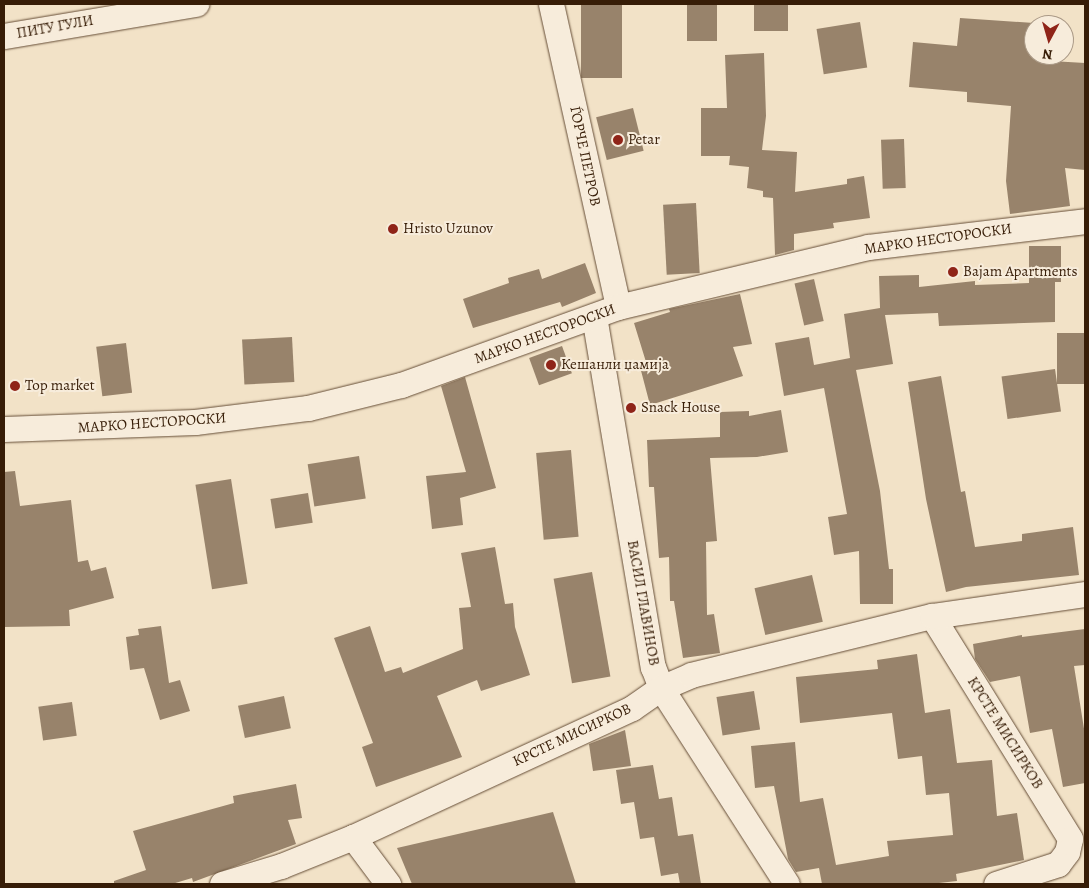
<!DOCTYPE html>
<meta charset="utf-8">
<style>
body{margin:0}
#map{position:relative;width:1089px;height:888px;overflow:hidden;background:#f2e2c7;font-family:Alegreya,serif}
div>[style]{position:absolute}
.building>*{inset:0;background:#98836b;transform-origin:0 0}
.roads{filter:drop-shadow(0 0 1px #664e37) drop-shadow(0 0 1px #664e37)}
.minor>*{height:25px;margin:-12.5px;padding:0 12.5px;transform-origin:12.5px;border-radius:12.5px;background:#f7ecdb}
.dots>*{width:14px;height:14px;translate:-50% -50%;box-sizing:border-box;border:2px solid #f7ecdb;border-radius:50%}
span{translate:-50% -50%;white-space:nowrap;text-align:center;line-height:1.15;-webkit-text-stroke:4px #f7ecdb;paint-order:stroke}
.street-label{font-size:15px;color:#371d07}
.poi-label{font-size:15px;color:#371d07}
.left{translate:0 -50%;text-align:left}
.frame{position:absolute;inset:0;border:5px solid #371d07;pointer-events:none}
.north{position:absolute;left:1024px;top:15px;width:50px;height:50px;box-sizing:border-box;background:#f7ecdb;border:1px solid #aa9986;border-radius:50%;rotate:186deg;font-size:14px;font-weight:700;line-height:20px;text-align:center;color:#371d07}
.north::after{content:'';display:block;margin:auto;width:18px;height:22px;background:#8f2418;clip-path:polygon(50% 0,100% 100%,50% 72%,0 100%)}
</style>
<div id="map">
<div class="building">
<i style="left:581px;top:4px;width:41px;height:74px"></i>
<i style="left:687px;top:4px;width:30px;height:37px"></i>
<i style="left:754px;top:4px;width:34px;height:27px"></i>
<i style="clip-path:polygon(960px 18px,1034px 23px,1034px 60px,1085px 63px,1085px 170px,1065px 168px,1070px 206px,1010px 214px,1006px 181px,1011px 106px,967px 102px,967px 92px,909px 87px,913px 42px,957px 46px)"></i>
<i style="left:860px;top:22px;width:46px;height:44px;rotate:81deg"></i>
<i style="clip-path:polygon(764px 53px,766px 116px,762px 150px,797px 152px,795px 192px,847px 184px,847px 179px,864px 176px,870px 218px,833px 223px,834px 228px,794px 234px,794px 250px,775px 255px,773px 198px,763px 197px,763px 191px,747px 188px,749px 167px,729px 165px,730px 156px,701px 156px,701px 108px,727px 108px,725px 55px)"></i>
<i style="left:633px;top:108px;width:44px;height:38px;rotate:76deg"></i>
<i style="left:904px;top:139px;width:49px;height:23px;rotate:88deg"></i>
<i style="left:696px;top:203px;width:70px;height:33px;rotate:87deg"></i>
<i style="clip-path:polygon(1029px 246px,1061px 246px,1061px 282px,1055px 282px,1055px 322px,939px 326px,938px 313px,885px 315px,893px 364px,856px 370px,880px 491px,889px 569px,893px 569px,893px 604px,860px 604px,859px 551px,834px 555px,828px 517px,847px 514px,824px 388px,784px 396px,775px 343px,809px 337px,814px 365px,850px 358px,844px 314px,880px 308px,879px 276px,919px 275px,919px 287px,975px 281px,975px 285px,1029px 283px)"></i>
<i style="clip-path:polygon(585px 263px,596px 293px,562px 307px,560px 302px,473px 328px,463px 299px,509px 283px,508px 278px,539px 269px,542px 279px)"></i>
<i style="left:814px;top:279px;width:43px;height:20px;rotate:77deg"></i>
<i style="clip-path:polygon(740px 294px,752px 344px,733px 347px,743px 376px,650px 405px,639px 363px,646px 362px,634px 323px,670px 312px,669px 309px)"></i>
<i style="left:1057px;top:333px;width:28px;height:51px"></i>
<i style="left:292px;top:337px;width:45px;height:50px;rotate:87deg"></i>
<i style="left:126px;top:343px;width:50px;height:30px;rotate:83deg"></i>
<i style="left:562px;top:346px;width:29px;height:35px;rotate:70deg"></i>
<i style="left:1055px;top:369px;width:43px;height:54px;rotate:82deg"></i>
<i style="clip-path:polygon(941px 376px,961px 492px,965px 491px,975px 547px,1022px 541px,1022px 534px,1073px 527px,1079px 575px,966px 587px,946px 592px,926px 499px,908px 382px)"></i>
<i style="clip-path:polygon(465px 377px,496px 488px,460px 498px,463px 525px,432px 529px,426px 476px,466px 472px,441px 386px)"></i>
<i style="clip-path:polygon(781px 410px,788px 452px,757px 457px,710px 458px,717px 541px,706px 542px,707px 615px,714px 614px,720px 653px,683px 658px,674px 601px,670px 601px,669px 557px,659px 558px,654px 487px,649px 487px,647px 440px,720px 437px,720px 412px,749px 411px,749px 416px)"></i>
<i style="left:571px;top:450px;width:87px;height:35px;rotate:85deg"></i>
<i style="left:359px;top:456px;width:43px;height:52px;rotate:81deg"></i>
<i style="clip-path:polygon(15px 471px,20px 506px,71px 500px,78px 562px,88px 560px,91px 571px,106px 567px,114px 598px,69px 610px,70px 626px,4px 627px,4px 472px)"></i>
<i style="left:231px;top:479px;width:106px;height:36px;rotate:81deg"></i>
<i style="left:308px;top:493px;width:30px;height:38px;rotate:81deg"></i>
<i style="clip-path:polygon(495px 547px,505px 604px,513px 603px,515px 627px,530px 675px,481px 691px,477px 680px,437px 696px,462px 757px,376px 787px,362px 747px,373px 743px,334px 638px,370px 626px,385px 672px,401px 667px,403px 673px,463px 649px,459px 608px,471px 607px,461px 553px)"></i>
<i style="left:592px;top:572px;width:106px;height:39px;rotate:80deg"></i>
<i style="left:812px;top:575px;width:48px;height:59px;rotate:77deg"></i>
<i style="clip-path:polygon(161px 626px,169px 683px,180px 680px,190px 711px,160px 720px,144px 668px,130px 670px,126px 637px,139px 635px,138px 629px)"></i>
<i style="clip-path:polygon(1085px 629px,1085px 665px,1074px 666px,1085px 735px,1085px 783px,1063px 787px,1052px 729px,1030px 733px,1020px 676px,990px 682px,975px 659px,973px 644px,1022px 635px,1022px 637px)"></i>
<i style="clip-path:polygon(917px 654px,925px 713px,950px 709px,957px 763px,992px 760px,997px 816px,1017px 813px,1024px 860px,956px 874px,957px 881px,930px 884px,822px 884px,819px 868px,796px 872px,788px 859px,774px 786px,755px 788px,751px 746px,795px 742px,800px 802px,823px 798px,836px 865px,889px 856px,887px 841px,953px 835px,949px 793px,926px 795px,922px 756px,898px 759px,892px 713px,800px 723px,796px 677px,878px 669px,877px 660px)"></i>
<i style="left:754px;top:691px;width:39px;height:38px;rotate:81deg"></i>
<i style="left:284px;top:696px;width:33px;height:47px;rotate:78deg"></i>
<i style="left:72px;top:702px;width:34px;height:34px;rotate:82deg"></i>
<i style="clip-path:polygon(625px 730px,631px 766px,593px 771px,589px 744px)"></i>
<i style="clip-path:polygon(653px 765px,659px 799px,672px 797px,678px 836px,693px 834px,701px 884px,680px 884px,678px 873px,661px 876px,654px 837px,640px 839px,634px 802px,621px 804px,616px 770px)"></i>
<i style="clip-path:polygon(296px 784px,302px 818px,288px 820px,296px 844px,193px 882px,192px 878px,172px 884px,114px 884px,114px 881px,146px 870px,133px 831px,234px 803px,233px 796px)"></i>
<i style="clip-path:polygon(553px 812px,576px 884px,412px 884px,397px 848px)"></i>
</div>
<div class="roads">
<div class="minor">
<i style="left:551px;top:4px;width:310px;rotate:77.5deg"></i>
<i style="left:4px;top:36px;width:195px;rotate:-9.5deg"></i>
<i style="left:594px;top:316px;width:356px;rotate:80.5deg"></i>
<i style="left:653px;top:667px;width:22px;rotate:69deg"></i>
<i style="left:661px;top:688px;width:233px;rotate:57.3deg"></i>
<i style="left:4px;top:429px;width:191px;rotate:-2.1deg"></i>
<i style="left:195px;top:422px;width:114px;rotate:-7.1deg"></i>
<i style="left:308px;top:408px;width:96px;rotate:-13.9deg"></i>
<i style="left:401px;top:385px;width:231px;rotate:-19.8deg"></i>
<i style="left:618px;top:307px;width:257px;rotate:-13.5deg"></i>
<i style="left:868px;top:247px;width:219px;rotate:-6.8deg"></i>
<i style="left:932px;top:616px;width:262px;rotate:58.2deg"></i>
<i style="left:1070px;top:839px;width:13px;rotate:103deg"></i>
<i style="left:1067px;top:852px;width:15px;rotate:127deg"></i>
<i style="left:1058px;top:864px;width:65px;rotate:162.1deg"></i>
<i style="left:353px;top:837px;width:59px;rotate:53.3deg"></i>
<i style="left:222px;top:884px;width:62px;rotate:-17deg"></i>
<i style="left:281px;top:866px;width:78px;rotate:-21.9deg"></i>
<i style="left:353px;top:837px;width:307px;rotate:-24.8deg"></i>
<i style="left:632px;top:708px;width:35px;rotate:-35deg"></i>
<i style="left:661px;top:688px;width:33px;rotate:-23deg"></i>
<i style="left:691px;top:675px;width:248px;rotate:-13.8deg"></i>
<i style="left:932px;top:616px;width:155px;rotate:-8.2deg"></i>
</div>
</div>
<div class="dots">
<i style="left:618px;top:140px;background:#8f2418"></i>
<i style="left:393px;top:229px;background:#8f2418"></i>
<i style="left:953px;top:272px;background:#8f2418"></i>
<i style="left:551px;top:365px;background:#8f2418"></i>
<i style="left:15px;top:386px;background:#8f2418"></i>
<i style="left:631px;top:408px;background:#8f2418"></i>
</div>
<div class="street-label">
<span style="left:55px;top:27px;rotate:-10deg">ПИТУ ГУЛИ</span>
<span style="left:585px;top:156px;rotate:78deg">ЃОРЧЕ ПЕТРОВ</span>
<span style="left:938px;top:239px;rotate:-8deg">МАРКО НЕСТОРОСКИ</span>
<span style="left:545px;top:334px;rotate:-20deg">МАРКО НЕСТОРОСКИ</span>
<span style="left:152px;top:423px;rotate:-4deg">МАРКО НЕСТОРОСКИ</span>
<span style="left:643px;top:603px;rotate:80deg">ВАСИЛ ГЛАВИНОВ</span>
<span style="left:1005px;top:733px;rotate:58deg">КРСТЕ МИСИРКОВ</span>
<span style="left:572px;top:735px;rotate:-25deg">КРСТЕ МИСИРКОВ</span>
</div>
<div class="poi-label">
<span class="left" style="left:628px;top:140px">Petar</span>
<span class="left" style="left:403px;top:229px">Hristo Uzunov</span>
<span class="left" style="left:963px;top:272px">Bajam Apartments</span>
<span class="left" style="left:561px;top:365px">Кешанли џамија</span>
<span class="left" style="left:25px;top:386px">Top market</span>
<span class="left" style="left:641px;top:408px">Snack House</span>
</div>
<div class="frame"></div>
<div class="north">N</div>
</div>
